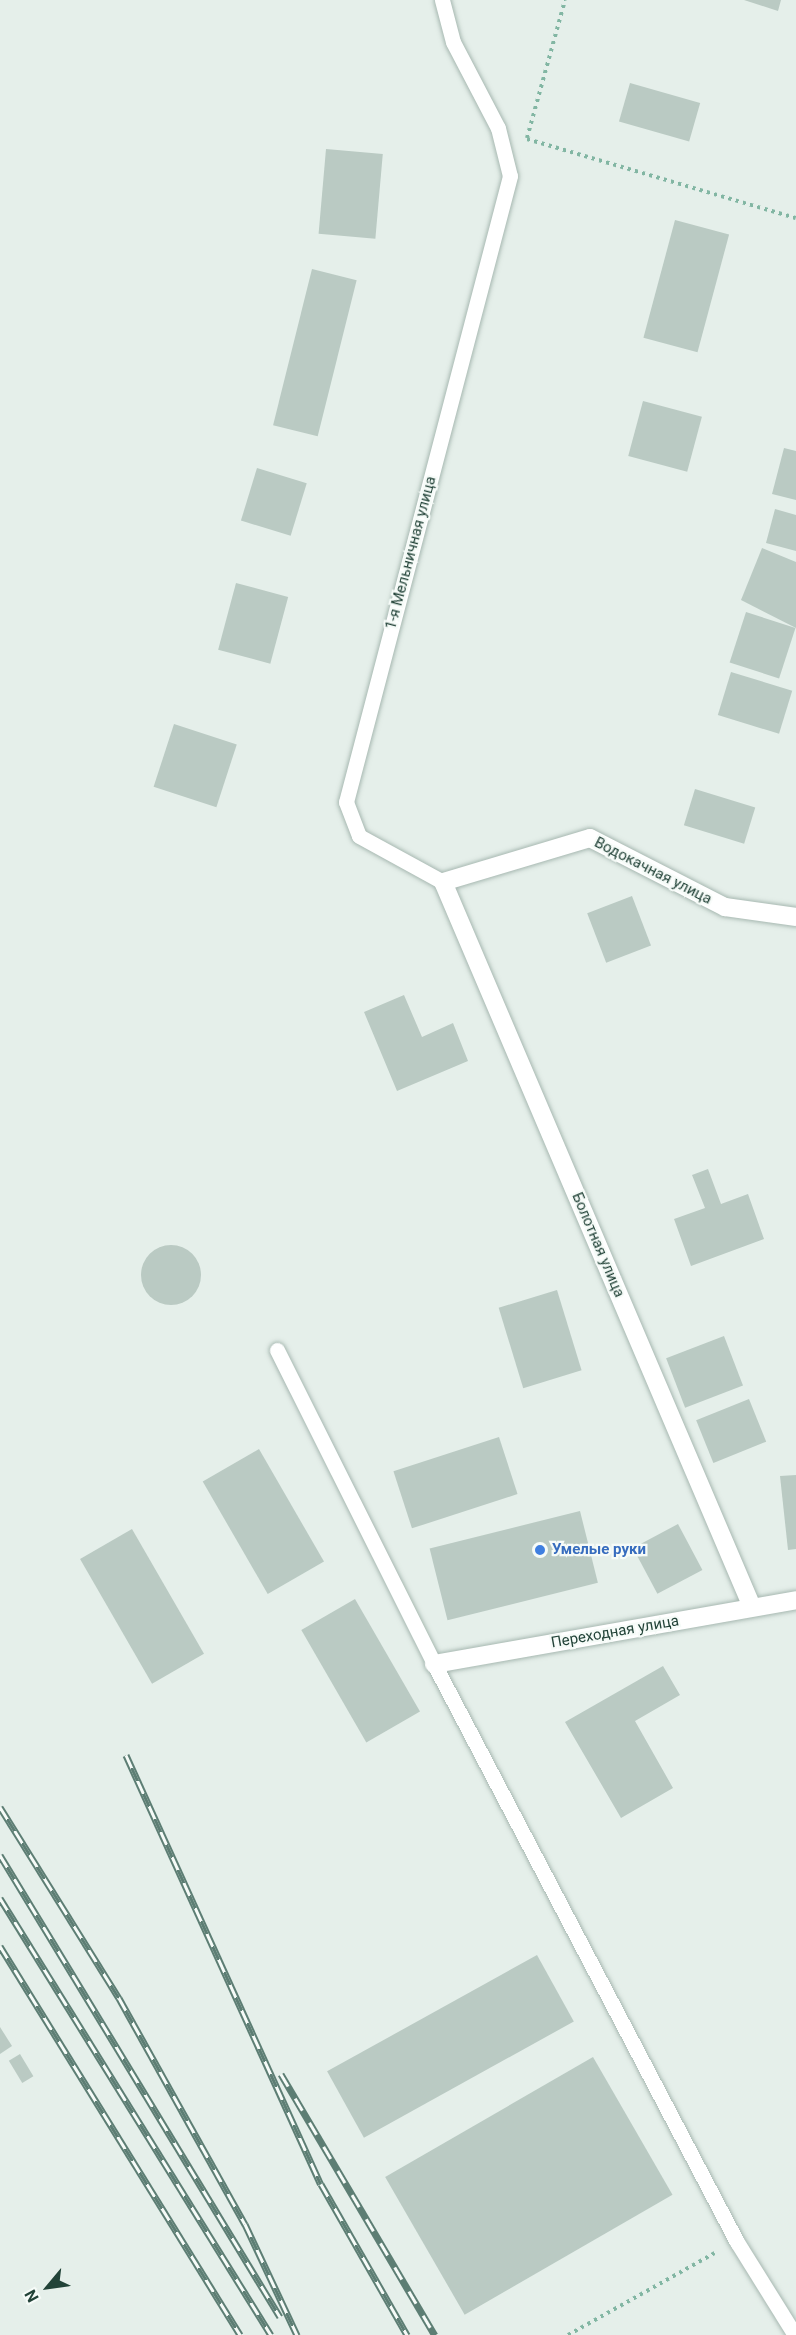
<!DOCTYPE html>
<meta charset="utf-8">
<style>
body{margin:0}
#map{position:relative;width:796px;height:2335px;overflow:hidden;background:#e5efea;font-family:Roboto,sans-serif}
div>[style]{position:absolute}
.building>*{inset:0;background:#bacac3;transform-origin:0 0}
.round{border-radius:50%}
.path>*{height:4px;margin-top:-2px;transform-origin:0;background:repeating-linear-gradient(90deg,#82b6a3 0 3px,transparent 0 7.5px)}
.roads{filter:drop-shadow(0 0 2px #a7b8b1) drop-shadow(0 0 2px #a7b8b1)}
.service>*{height:15px;margin:-7.5px;padding:0 7.5px;transform-origin:7.5px;border-radius:7.5px;background:#fff}
.minor>*{height:18px;margin:-9px;padding:0 9px;transform-origin:9px;border-radius:9px;background:#fff}
.rail>*{height:7px;margin-top:-3.5px;transform-origin:0;background:repeating-linear-gradient(90deg,#f6fbf8 0 14px,#5d7e74 0 28px);box-sizing:border-box;border-block:2px solid #5d7e74}
.dots>*{width:16px;height:16px;translate:-50% -50%;box-sizing:border-box;border:3px solid #f6fbf8;border-radius:50%}
span{translate:-50% -50%;white-space:nowrap;text-align:center;line-height:1.15;-webkit-text-stroke:4.5px #f6fbf8;paint-order:stroke}
.street-label{font-size:15px;color:#224338}
.shop-label{font-size:15px;color:#366cbe;font-weight:700}
.left{translate:0 -50%;text-align:left}
.north{position:absolute;left:18px;top:2257px;width:60px;height:60px;-webkit-text-stroke:4px #f6fbf8;paint-order:stroke;rotate:241deg;font-size:16px;font-weight:700;line-height:24px;text-align:center;color:#224338}
.north::after{content:'';display:block;margin:auto;width:21px;height:27px;background:#224338;clip-path:polygon(50% 0,100% 100%,50% 72%,0 100%)}
</style>
<div id="map">
<div class="building">
<i style="clip-path:polygon(744px 0,781px 0,778px 11px)"></i>
<i style="left:630px;top:83px;width:73px;height:40px;rotate:16deg"></i>
<i style="left:326px;top:149px;width:57px;height:85px;rotate:5deg"></i>
<i style="left:675px;top:220px;width:56px;height:122px;rotate:15deg"></i>
<i style="left:312px;top:269px;width:46px;height:161px;rotate:14deg"></i>
<i style="left:643px;top:401px;width:61px;height:57px;rotate:15deg"></i>
<i style="clip-path:polygon(784px 448px,796px 451px,796px 500px,772px 494px)"></i>
<i style="left:257px;top:468px;width:52px;height:55px;rotate:17deg"></i>
<i style="clip-path:polygon(775px 509px,796px 515px,796px 551px,766px 543px)"></i>
<i style="clip-path:polygon(762px 548px,796px 562px,796px 628px,741px 600px)"></i>
<i style="left:236px;top:583px;width:54px;height:69px;rotate:15deg"></i>
<i style="left:746px;top:612px;width:52px;height:53px;rotate:18deg"></i>
<i style="left:731px;top:672px;width:64px;height:45px;rotate:17deg"></i>
<i style="left:174px;top:724px;width:66px;height:66px;rotate:18deg"></i>
<i style="left:695px;top:789px;width:63px;height:38px;rotate:17deg"></i>
<i style="left:632px;top:896px;width:53px;height:48px;rotate:69deg"></i>
<i style="clip-path:polygon(404px 995px,422px 1037px,453px 1023px,468px 1061px,397px 1091px,364px 1012px)"></i>
<i style="clip-path:polygon(708px 1169px,721px 1204px,748px 1194px,764px 1239px,691px 1266px,674px 1219px,705px 1208px,692px 1175px)"></i>
<i class="round" style="left:141px;top:1245px;width:60px;height:60px"></i>
<i style="left:557px;top:1290px;width:84px;height:61px;rotate:73deg"></i>
<i style="left:724px;top:1336px;width:53px;height:62px;rotate:69deg"></i>
<i style="left:749px;top:1399px;width:46px;height:57px;rotate:68deg"></i>
<i style="left:499px;top:1437px;width:60px;height:111px;rotate:72deg"></i>
<i style="left:259px;top:1449px;width:130px;height:65px;rotate:60deg"></i>
<i style="clip-path:polygon(796px 1475px,796px 1549px,788px 1550px,780px 1476px)"></i>
<i style="left:580px;top:1511px;width:74px;height:155px;rotate:76deg"></i>
<i style="left:678px;top:1524px;width:52px;height:51px;rotate:62deg"></i>
<i style="left:132px;top:1529px;width:144px;height:60px;rotate:60deg"></i>
<i style="left:355px;top:1599px;width:130px;height:62px;rotate:60deg"></i>
<i style="clip-path:polygon(663px 1666px,680px 1695px,635px 1721px,673px 1788px,621px 1818px,565px 1722px)"></i>
<i style="left:537px;top:1955px;width:76px;height:240px;rotate:61deg"></i>
<i style="clip-path:polygon(0 2027px,12px 2046px,0 2054px)"></i>
<i style="left:20px;top:2054px;width:26px;height:13px;rotate:59deg"></i>
<i style="left:593px;top:2057px;width:159px;height:240px;rotate:60deg"></i>
</div>
<div class="path">
<i style="left:527px;top:138px;width:143px;rotate:-74.6deg"></i>
<i style="left:527px;top:139px;width:280px;rotate:16.4deg"></i>
<i style="left:568px;top:2335px;width:168px;rotate:-29.2deg"></i>
</div>
<div class="roads">
<div class="service">
<i style="left:442px;top:0;width:43px;rotate:75.3deg"></i>
<i style="left:453px;top:42px;width:97px;rotate:62.4deg"></i>
<i style="left:498px;top:128px;width:49px;rotate:76deg"></i>
<i style="left:510px;top:176px;width:647px;rotate:104.68deg"></i>
<i style="left:346px;top:802px;width:36px;rotate:69deg"></i>
<i style="left:359px;top:836px;width:96px;rotate:28.7deg"></i>
<i style="left:277px;top:1350px;width:351px;rotate:63.4deg"></i>
<i style="left:434px;top:1664px;width:653px;rotate:62.34deg"></i>
<i style="left:737px;top:2242px;width:110px;rotate:58.1deg"></i>
</div>
<div class="minor">
<i style="left:752px;top:1607px;width:788px;rotate:-113.08deg"></i>
<i style="left:443px;top:882px;width:153px;rotate:-16.7deg"></i>
<i style="left:590px;top:838px;width:152px;rotate:27.1deg"></i>
<i style="left:725px;top:907px;width:72px;rotate:8deg"></i>
<i style="left:434px;top:1664px;width:368px;rotate:-10deg"></i>
</div>
</div>
<div class="rail">
<i style="left:126px;top:1755px;width:471px;rotate:65.6deg"></i>
<i style="left:321px;top:2184px;width:174px;rotate:60.3deg"></i>
<i style="left:0;top:1807px;width:225px;rotate:58.1deg"></i>
<i style="left:119px;top:1998px;width:259px;rotate:60.9deg"></i>
<i style="left:245px;top:2224px;width:123px;rotate:64.9deg"></i>
<i style="left:0;top:1855px;width:540px;rotate:58.78deg"></i>
<i style="left:0;top:1898px;width:514px;rotate:58.2deg"></i>
<i style="left:0;top:1946px;width:457px;rotate:58.3deg"></i>
<i style="left:281px;top:2074px;width:303px;rotate:59.5deg"></i>
</div>
<div class="dots">
<i style="left:540px;top:1550px;background:#3f7fe0"></i>
</div>
<div class="street-label">
<span style="left:411px;top:553px;rotate:-75deg">1-я Мельничная улица</span>
<span style="left:653px;top:871px;rotate:27deg">Водокачная улица</span>
<span style="left:598px;top:1245px;rotate:67deg">Болотная улица</span>
<span style="left:615px;top:1632px;rotate:-10deg">Переходная улица</span>
</div>
<div class="shop-label">
<span class="left" style="left:552px;top:1550px">Умелые руки</span>
</div>
<div class="north">N</div>
</div>
